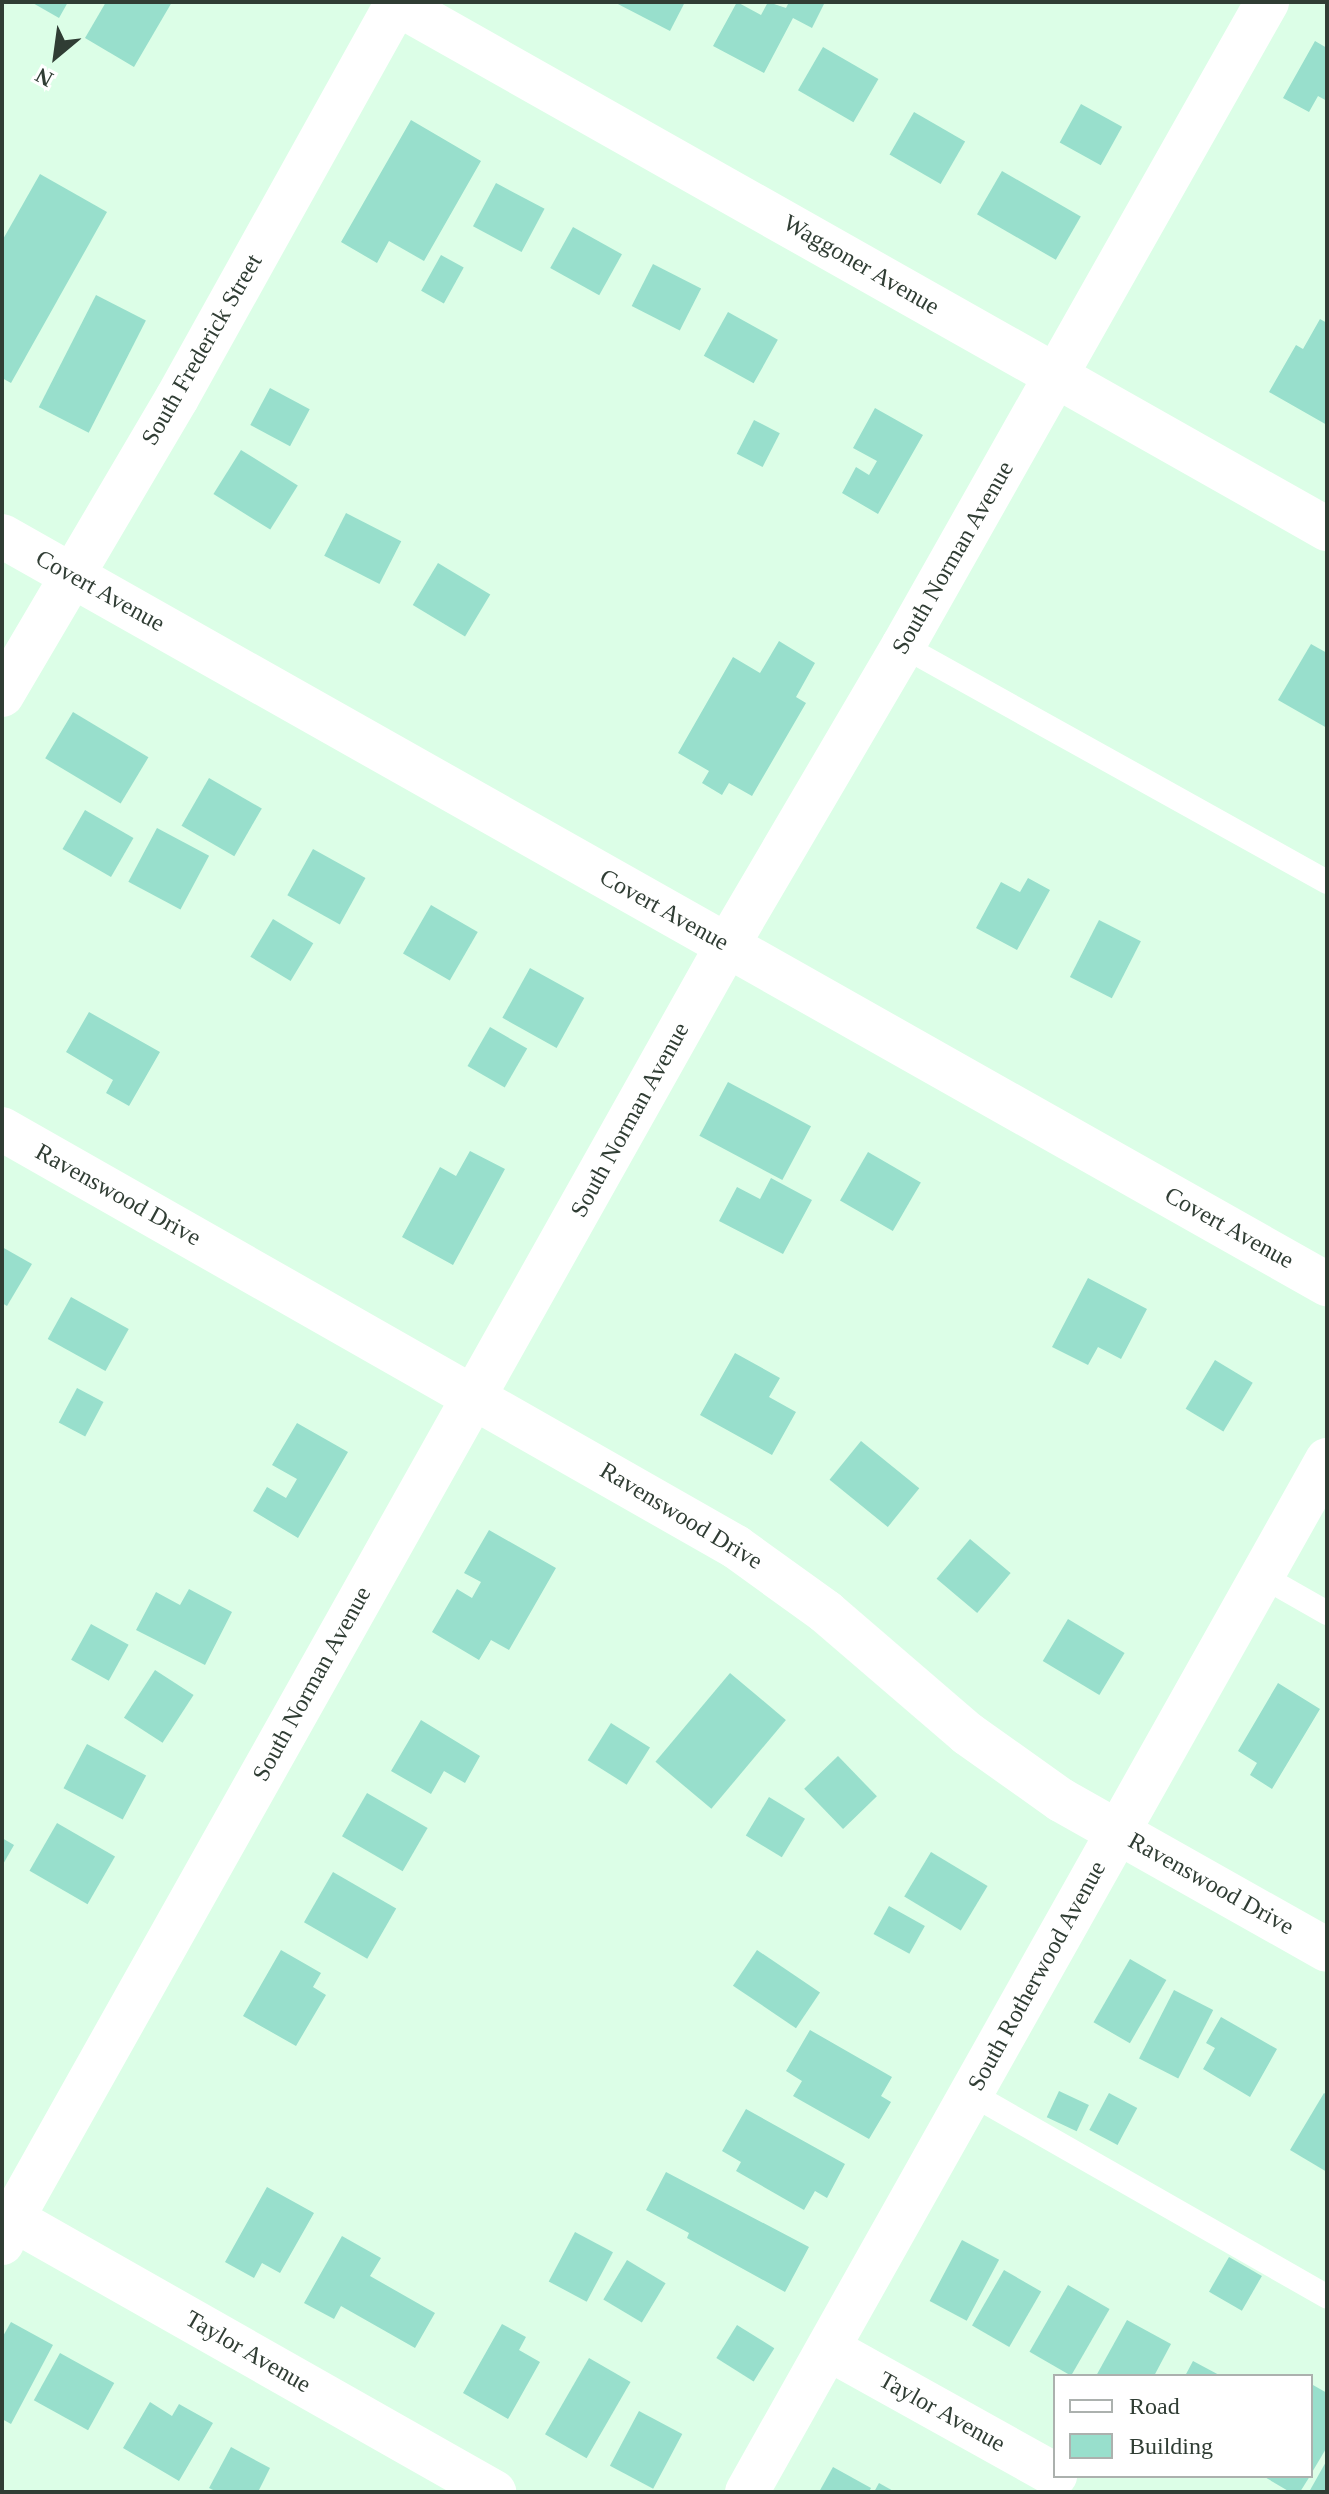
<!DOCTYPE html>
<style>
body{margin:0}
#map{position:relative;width:1329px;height:2494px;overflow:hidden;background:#dcfee7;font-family:Georgia,serif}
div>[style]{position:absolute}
.building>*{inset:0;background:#98dfcc;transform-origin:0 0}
.service>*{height:24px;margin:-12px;padding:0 12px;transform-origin:12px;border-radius:12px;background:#fff}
.minor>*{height:44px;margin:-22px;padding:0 22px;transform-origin:22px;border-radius:22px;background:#fff}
.secondary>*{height:44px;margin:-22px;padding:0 22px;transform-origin:22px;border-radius:22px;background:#fff}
span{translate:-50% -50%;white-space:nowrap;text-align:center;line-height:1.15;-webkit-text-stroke:8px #fff;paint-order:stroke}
.street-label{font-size:24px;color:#303d34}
.frame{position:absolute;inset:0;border:4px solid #303d34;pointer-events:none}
.legend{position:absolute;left:1053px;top:2374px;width:260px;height:104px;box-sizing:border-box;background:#fff;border:2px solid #acb1ae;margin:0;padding:10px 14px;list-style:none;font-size:24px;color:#303d34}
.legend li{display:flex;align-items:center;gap:16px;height:40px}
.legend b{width:40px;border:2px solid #acb1ae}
.north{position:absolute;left:16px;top:16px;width:80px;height:80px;-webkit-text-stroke:6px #fff;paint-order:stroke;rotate:209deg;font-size:22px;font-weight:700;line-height:32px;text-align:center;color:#303d34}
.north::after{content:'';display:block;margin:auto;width:28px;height:36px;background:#303d34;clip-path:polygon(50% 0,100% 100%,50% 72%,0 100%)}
</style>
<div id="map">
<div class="building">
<i style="clip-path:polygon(31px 2px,68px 2px,59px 18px)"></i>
<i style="clip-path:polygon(106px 2px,172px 2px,134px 67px,85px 38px)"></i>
<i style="clip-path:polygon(614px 2px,685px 2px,670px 31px)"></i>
<i style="clip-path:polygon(737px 2px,761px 15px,768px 2px,786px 8px,789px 2px,825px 2px,812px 28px,793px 18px,764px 73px,713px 46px)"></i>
<i style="clip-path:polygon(1315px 41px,1327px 48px,1327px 101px,1318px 96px,1309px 112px,1283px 98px)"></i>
<i style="left:823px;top:47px;width:64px;height:50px;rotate:30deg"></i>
<i style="left:1081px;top:104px;width:47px;height:44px;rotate:29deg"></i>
<i style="left:914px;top:112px;width:59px;height:49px;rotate:30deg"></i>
<i style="clip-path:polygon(411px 120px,481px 161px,424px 261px,389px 241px,377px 263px,341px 242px)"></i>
<i style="left:1002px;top:171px;width:91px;height:50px;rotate:30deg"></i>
<i style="clip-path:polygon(40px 174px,107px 212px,11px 383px,2px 378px,2px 241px)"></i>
<i style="left:496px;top:183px;width:55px;height:49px;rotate:28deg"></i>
<i style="left:573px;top:227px;width:56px;height:47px;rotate:29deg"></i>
<i style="left:441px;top:255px;width:26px;height:41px;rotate:29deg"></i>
<i style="left:653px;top:264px;width:54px;height:47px;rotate:27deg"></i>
<i style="left:96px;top:295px;width:56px;height:126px;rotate:27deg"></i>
<i style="left:728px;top:312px;width:57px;height:50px;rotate:29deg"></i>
<i style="clip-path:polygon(1320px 319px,1327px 323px,1327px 425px,1269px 392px,1296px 345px,1303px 349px)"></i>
<i style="left:270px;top:388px;width:45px;height:42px;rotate:28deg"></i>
<i style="clip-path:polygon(875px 408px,923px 435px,878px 514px,842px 493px,856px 467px,869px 475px,877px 461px,853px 448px)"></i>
<i style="left:754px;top:420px;width:29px;height:38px;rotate:27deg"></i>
<i style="left:241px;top:450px;width:67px;height:52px;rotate:32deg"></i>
<i style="left:346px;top:513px;width:62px;height:48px;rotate:27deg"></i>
<i style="left:438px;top:563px;width:61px;height:49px;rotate:31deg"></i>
<i style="clip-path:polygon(779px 641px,815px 663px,796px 697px,806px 703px,752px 796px,729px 783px,722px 795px,702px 783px,709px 771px,678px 753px,733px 657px,760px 673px)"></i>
<i style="clip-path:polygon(1311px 644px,1327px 653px,1327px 728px,1278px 700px)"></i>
<i style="left:73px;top:712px;width:88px;height:54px;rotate:31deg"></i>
<i style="left:209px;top:778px;width:61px;height:55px;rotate:30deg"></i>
<i style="left:85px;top:810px;width:56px;height:45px;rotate:30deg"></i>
<i style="left:157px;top:828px;width:59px;height:61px;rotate:28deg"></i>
<i style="left:313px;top:849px;width:60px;height:53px;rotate:29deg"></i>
<i style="clip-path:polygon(1028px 878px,1050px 890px,1017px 950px,976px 928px,1001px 882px,1020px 892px)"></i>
<i style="left:431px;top:905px;width:54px;height:56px;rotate:30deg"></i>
<i style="left:273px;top:919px;width:47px;height:44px;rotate:31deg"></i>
<i style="left:1099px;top:920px;width:47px;height:64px;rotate:27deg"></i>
<i style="left:530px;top:968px;width:62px;height:57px;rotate:29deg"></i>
<i style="clip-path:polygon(89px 1012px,160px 1052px,129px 1106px,106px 1093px,113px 1080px,66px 1052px)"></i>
<i style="left:490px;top:1027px;width:43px;height:45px;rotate:30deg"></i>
<i style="left:728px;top:1082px;width:94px;height:61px;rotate:28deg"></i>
<i style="clip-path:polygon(470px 1151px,505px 1169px,453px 1265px,402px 1237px,440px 1167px,456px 1176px)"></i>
<i style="left:868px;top:1152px;width:61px;height:56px;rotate:30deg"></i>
<i style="clip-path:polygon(771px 1178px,812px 1200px,783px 1254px,719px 1221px,737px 1187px,760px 1199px)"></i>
<i style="clip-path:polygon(2px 1247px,32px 1264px,7px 1306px,2px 1303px)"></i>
<i style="clip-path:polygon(1088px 1278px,1147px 1309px,1121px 1359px,1098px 1347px,1088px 1365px,1052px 1347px)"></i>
<i style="left:71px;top:1297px;width:66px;height:48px;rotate:29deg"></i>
<i style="clip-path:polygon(735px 1353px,780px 1378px,769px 1397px,796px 1412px,772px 1455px,700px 1415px)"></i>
<i style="left:1215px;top:1360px;width:44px;height:57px;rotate:31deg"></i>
<i style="left:77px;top:1388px;width:30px;height:39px;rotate:28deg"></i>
<i style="clip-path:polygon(297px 1423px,348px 1452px,298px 1538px,253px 1511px,267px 1487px,286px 1498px,297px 1479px,272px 1465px)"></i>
<i style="left:861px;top:1441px;width:75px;height:50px;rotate:39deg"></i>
<i style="clip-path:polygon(489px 1530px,556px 1568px,509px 1650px,491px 1640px,479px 1660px,432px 1632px,457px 1589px,472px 1598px,481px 1582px,464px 1573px)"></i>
<i style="left:970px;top:1539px;width:53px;height:52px;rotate:40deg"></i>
<i style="clip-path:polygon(189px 1589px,232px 1612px,205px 1665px,136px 1630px,156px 1592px,180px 1605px)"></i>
<i style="left:1068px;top:1619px;width:66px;height:49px;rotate:31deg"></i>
<i style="left:91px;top:1624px;width:43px;height:41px;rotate:29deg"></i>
<i style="left:155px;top:1670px;width:46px;height:57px;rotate:33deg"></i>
<i style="left:730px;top:1673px;width:73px;height:116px;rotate:40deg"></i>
<i style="clip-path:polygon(1278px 1683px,1320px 1709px,1272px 1789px,1250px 1775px,1257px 1763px,1238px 1751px)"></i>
<i style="clip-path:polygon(421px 1720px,480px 1756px,465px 1783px,444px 1771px,431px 1794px,391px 1771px)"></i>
<i style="left:611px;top:1723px;width:46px;height:44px;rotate:32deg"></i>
<i style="left:87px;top:1744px;width:67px;height:50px;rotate:28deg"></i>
<i style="left:838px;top:1756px;width:56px;height:47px;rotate:46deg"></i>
<i style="left:367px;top:1793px;width:70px;height:50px;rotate:30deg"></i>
<i style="left:769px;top:1797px;width:42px;height:45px;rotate:31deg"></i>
<i style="left:57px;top:1823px;width:67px;height:55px;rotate:30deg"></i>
<i style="clip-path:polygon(2px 1838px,14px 1845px,2px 1866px)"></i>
<i style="left:931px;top:1852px;width:66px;height:52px;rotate:31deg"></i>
<i style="left:333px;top:1872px;width:73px;height:58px;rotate:30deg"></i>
<i style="left:889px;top:1906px;width:41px;height:32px;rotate:29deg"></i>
<i style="clip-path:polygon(281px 1950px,321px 1973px,313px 1987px,326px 1995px,296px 2046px,243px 2016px)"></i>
<i style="left:757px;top:1950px;width:76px;height:43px;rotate:34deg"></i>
<i style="left:1130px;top:1959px;width:42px;height:73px;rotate:30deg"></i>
<i style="left:1174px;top:1990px;width:44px;height:77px;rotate:27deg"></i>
<i style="clip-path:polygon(1221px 2017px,1277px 2049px,1250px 2097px,1203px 2069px,1215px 2048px,1206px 2043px)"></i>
<i style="clip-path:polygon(810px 2030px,892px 2077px,881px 2096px,891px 2102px,869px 2139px,793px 2096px,802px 2081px,786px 2071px)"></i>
<i style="left:1059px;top:2091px;width:33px;height:29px;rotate:25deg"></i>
<i style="left:1109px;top:2093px;width:32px;height:42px;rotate:28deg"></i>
<i style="clip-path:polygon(1324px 2093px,1327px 2095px,1327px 2172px,1290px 2150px)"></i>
<i style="clip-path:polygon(746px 2109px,845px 2164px,827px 2198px,815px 2191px,804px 2210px,736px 2171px,741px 2162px,722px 2151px)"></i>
<i style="clip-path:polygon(666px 2172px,809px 2247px,785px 2292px,687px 2238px,689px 2233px,646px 2210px)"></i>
<i style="clip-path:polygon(267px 2187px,314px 2213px,280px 2273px,262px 2263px,254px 2278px,225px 2262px)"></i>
<i style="left:575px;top:2232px;width:43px;height:56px;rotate:28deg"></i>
<i style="clip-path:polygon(342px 2236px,381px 2258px,370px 2276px,435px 2313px,415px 2348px,341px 2306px,334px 2319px,304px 2303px)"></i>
<i style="left:962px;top:2240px;width:42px;height:69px;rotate:28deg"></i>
<i style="left:1229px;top:2257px;width:38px;height:40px;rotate:30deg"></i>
<i style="left:627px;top:2260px;width:45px;height:46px;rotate:31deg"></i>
<i style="left:1004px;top:2270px;width:43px;height:64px;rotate:30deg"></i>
<i style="left:1068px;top:2285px;width:48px;height:77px;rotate:30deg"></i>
<i style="clip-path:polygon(1127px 2320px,1171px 2344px,1154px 2376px,1096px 2376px)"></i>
<i style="clip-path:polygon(11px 2322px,53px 2345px,11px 2424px,2px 2419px,2px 2338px)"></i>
<i style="clip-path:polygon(502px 2324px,526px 2337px,519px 2350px,540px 2362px,508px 2419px,463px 2393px)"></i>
<i style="left:737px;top:2325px;width:44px;height:39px;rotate:32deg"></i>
<i style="left:60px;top:2353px;width:62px;height:54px;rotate:29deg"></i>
<i style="left:589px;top:2358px;width:48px;height:88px;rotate:30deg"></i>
<i style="clip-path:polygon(1193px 2361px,1221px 2376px,1185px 2376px)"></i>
<i style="clip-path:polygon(1313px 2385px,1327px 2393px,1327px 2447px,1311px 2474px)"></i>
<i style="clip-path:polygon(150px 2402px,172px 2416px,179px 2404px,213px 2423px,179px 2481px,123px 2448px)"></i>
<i style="left:639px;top:2411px;width:49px;height:62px;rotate:28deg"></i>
<i style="clip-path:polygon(231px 2447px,270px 2468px,258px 2492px,217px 2492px,209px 2488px)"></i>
<i style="clip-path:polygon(1327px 2460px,1327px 2492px,1309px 2492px)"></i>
<i style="clip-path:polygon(833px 2467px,871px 2488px,869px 2492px,819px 2492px)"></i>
<i style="clip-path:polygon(1263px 2476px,1310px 2476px,1300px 2492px,1290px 2492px)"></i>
<i style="clip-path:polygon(879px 2483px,895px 2492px,874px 2492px)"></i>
</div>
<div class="service">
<i style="left:903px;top:646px;width:485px;rotate:29.1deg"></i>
<i style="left:1262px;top:1576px;width:75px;rotate:29.6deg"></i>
<i style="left:970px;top:2093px;width:411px;rotate:29.7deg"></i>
</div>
<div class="minor">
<i style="left:394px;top:2px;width:1072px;rotate:29.46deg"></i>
<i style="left:2px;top:695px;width:345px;rotate:-59.5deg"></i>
<i style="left:177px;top:398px;width:453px;rotate:-60.9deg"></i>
<i style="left:2px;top:1129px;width:845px;rotate:29.66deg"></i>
<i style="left:736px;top:1547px;width:111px;rotate:35.8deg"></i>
<i style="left:826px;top:1612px;width:187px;rotate:40.7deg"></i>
<i style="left:968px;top:1734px;width:114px;rotate:35.4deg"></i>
<i style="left:1061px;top:1800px;width:305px;rotate:29.4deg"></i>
<i style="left:2px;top:2213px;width:566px;rotate:29.56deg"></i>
<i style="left:2px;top:2243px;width:26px;rotate:-67deg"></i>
<i style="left:12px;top:2219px;width:1460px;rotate:-60.68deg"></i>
<i style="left:727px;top:946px;width:348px;rotate:-59.6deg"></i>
<i style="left:903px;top:646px;width:740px;rotate:-60.52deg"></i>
<i style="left:829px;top:2349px;width:259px;rotate:29.1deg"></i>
<i style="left:747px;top:2492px;width:1184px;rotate:-60.66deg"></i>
</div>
<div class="secondary">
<i style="left:2px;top:536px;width:1522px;rotate:29.45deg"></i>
</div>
<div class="street-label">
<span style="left:861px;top:265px;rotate:30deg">Waggoner Avenue</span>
<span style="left:202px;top:350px;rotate:-60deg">South Frederick Street</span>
<span style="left:953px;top:558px;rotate:-60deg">South Norman Avenue</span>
<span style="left:100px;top:591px;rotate:29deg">Covert Avenue</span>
<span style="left:664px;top:910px;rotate:29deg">Covert Avenue</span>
<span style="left:630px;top:1120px;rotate:-61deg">South Norman Avenue</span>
<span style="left:118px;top:1195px;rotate:29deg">Ravenswood Drive</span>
<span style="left:1229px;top:1228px;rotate:29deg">Covert Avenue</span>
<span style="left:681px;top:1516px;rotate:31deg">Ravenswood Drive</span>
<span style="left:312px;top:1684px;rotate:-61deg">South Norman Avenue</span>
<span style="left:1211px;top:1884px;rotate:29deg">Ravenswood Drive</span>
<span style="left:1037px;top:1976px;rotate:-61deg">South Rotherwood Avenue</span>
<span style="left:248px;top:2352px;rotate:30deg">Taylor Avenue</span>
<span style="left:942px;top:2412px;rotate:29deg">Taylor Avenue</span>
</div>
<div class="frame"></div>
<ul class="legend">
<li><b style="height:10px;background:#fff"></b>Road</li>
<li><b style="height:22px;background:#98dfcc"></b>Building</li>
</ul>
<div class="north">N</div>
</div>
